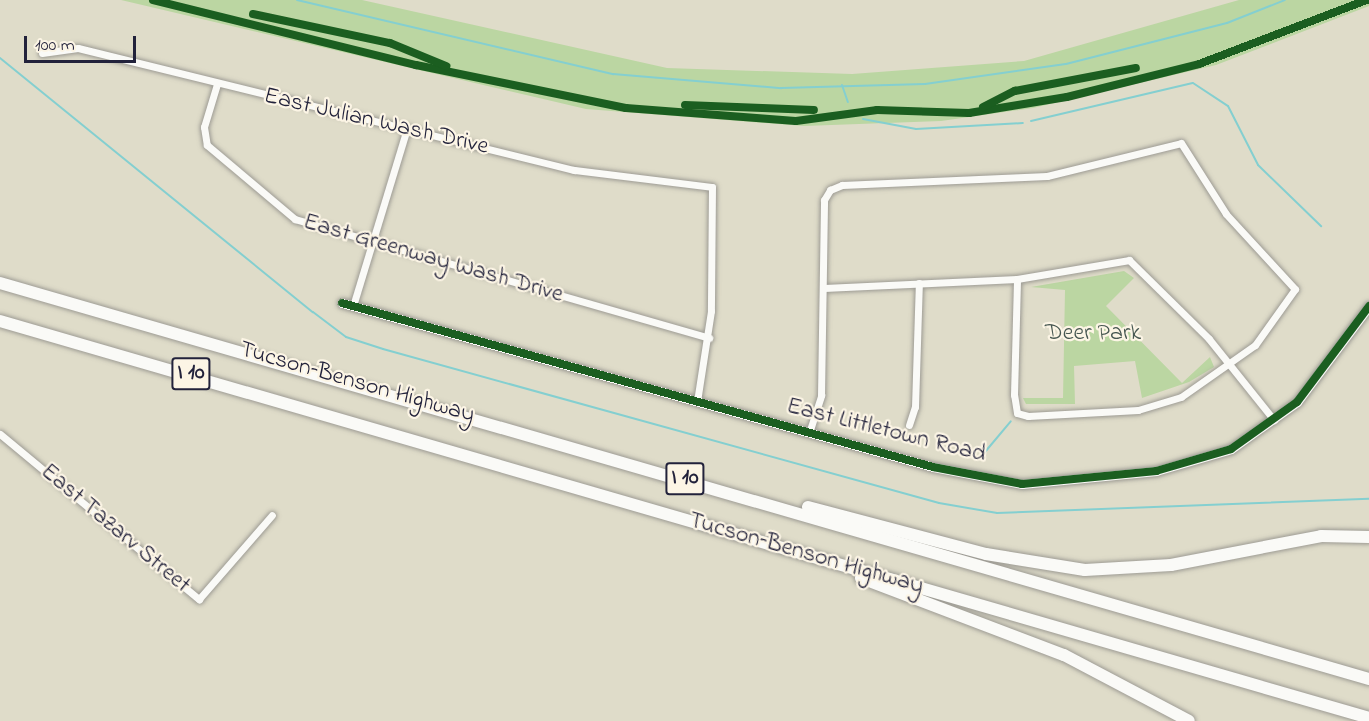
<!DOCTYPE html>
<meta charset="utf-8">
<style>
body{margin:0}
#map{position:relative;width:1369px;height:721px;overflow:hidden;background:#dfdcc9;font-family:"Indie Flower",sans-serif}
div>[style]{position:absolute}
.green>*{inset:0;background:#bbd6a2}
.stream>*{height:2px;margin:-1px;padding:0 1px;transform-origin:1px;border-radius:1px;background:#84cfd0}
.roads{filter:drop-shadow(0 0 2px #9d9b94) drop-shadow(0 0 2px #9d9b94)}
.street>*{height:7px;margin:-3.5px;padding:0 3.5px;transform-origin:3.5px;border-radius:3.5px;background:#fafaf7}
.secondary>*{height:9px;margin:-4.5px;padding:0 4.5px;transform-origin:4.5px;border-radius:4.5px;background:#fafaf7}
.highway>*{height:12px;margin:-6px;padding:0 6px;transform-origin:6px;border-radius:6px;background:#fafaf7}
.cycleway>*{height:8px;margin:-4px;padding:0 4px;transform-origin:4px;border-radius:4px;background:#1b5e20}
span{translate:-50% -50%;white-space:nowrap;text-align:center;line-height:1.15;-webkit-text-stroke:4.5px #fcf5e5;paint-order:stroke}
.shield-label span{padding:2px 4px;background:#fcf5e5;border:2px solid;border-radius:4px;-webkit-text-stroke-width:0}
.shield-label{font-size:22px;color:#22223b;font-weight:700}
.street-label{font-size:24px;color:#22223b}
.park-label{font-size:24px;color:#475751}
.scale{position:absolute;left:24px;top:36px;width:112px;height:27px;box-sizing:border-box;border:3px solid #22223b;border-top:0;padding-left:8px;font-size:18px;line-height:21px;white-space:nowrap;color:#22223b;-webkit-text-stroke:4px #fcf5e5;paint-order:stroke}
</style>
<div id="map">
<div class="green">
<i style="clip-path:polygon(121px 0,362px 0,667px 68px,852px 74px,1024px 61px,1239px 0,1369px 0,1369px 6px,1216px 65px,1033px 108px,941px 121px,804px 126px,586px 109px)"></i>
<i style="clip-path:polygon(1124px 271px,1134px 278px,1106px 306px,1182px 383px,1210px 357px,1214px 367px,1189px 382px,1142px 398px,1135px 361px,1074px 366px,1075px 404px,1026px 404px,1023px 398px,1063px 398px,1065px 290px,1031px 287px)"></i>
</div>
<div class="stream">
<i style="left:297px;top:0;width:325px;rotate:13.2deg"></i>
<i style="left:613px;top:74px;width:169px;rotate:4.8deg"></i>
<i style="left:781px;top:88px;width:144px;rotate:-1.6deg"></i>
<i style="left:925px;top:84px;width:142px;rotate:-8.1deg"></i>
<i style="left:1066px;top:64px;width:166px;rotate:-14.3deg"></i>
<i style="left:1227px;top:23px;width:62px;rotate:-21.6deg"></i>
<i style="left:0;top:58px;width:403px;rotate:39.1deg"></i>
<i style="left:313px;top:312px;width:41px;rotate:37.1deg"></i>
<i style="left:346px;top:337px;width:39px;rotate:18deg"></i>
<i style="left:383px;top:349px;width:577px;rotate:15.48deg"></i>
<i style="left:939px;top:503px;width:59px;rotate:9.8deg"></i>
<i style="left:997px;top:513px;width:372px;rotate:-2.2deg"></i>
<i style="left:842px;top:85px;width:18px;rotate:71deg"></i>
<i style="left:863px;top:119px;width:54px;rotate:10.7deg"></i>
<i style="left:916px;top:129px;width:107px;rotate:-3.2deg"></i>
<i style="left:1031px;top:121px;width:166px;rotate:-13.2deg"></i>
<i style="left:1193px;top:83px;width:42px;rotate:33.3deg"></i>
<i style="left:1228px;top:106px;width:66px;rotate:63deg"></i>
<i style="left:1258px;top:165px;width:88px;rotate:44.1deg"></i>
<i style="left:985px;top:452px;width:40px;rotate:-50deg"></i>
</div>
<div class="roads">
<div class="street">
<i style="left:42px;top:53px;width:36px;rotate:-8deg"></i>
<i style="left:78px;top:48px;width:511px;rotate:13.82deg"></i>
<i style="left:574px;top:170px;width:139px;rotate:7deg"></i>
<i style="left:712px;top:187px;width:124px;rotate:90.5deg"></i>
<i style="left:711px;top:311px;width:91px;rotate:98.8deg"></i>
<i style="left:217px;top:84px;width:45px;rotate:106.8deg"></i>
<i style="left:204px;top:127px;width:18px;rotate:81deg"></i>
<i style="left:207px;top:145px;width:115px;rotate:40.1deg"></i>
<i style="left:295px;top:219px;width:431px;rotate:16deg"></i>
<i style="left:824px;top:288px;width:193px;rotate:-2.7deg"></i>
<i style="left:1017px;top:279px;width:114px;rotate:-9.6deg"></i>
<i style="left:1129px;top:260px;width:112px;rotate:44.6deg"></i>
<i style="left:1209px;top:339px;width:104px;rotate:51.3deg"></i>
<i style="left:353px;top:306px;width:186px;rotate:-73.1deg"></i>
<i style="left:909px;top:425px;width:19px;rotate:-72deg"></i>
<i style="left:915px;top:407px;width:124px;rotate:-88.2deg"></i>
<i style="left:809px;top:433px;width:40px;rotate:-72deg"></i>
<i style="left:821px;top:395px;width:195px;rotate:-89.1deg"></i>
<i style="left:824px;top:200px;width:12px;rotate:-59deg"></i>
<i style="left:830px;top:190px;width:13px;rotate:-23deg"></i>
<i style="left:842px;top:185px;width:205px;rotate:-2.5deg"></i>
<i style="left:1047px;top:176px;width:138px;rotate:-13.8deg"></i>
<i style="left:1181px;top:143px;width:84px;rotate:57.6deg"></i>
<i style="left:1226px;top:214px;width:102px;rotate:47.4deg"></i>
<i style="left:1295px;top:289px;width:69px;rotate:125.5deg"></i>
<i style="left:1255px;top:345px;width:90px;rotate:144.9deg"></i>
<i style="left:1181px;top:397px;width:45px;rotate:163.2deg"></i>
<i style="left:1138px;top:410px;width:110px;rotate:176.9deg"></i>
<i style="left:1028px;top:416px;width:11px;rotate:-165deg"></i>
<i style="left:1017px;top:413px;width:18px;rotate:-99deg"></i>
<i style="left:1014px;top:395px;width:116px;rotate:-88.5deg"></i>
<i style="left:0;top:434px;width:259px;rotate:39.7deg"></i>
<i style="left:199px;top:599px;width:111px;rotate:-49deg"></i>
</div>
<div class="secondary">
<i style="left:342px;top:303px;width:613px;rotate:15.51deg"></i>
<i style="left:933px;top:467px;width:91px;rotate:10.8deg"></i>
<i style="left:1022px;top:484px;width:135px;rotate:-5.5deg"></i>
<i style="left:1156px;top:471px;width:78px;rotate:-16.3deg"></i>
<i style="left:1231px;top:449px;width:81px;rotate:-35.5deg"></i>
<i style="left:1297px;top:402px;width:120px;rotate:-53.1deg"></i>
</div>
<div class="highway">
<i style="left:0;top:283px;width:1425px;rotate:16.13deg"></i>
<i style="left:0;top:321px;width:1425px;rotate:16.17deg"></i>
<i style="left:808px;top:507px;width:184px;rotate:14.8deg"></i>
<i style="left:986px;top:554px;width:100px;rotate:9.2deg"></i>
<i style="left:1085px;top:570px;width:86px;rotate:-3.3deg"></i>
<i style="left:1171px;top:565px;width:153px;rotate:-10.9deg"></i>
<i style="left:1321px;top:536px;width:48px;rotate:1.2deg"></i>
<i style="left:861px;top:578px;width:217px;rotate:20.8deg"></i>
<i style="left:1064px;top:655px;width:141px;rotate:27.8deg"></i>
</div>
</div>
<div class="cycleway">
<i style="left:153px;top:0;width:271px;rotate:13.9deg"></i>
<i style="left:416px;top:65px;width:214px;rotate:11.6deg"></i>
<i style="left:626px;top:108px;width:170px;rotate:4.4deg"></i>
<i style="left:796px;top:121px;width:82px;rotate:-7.7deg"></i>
<i style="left:877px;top:110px;width:92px;rotate:1.9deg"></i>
<i style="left:969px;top:113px;width:99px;rotate:-9.3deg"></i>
<i style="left:1067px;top:97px;width:136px;rotate:-14deg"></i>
<i style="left:1199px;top:64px;width:180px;rotate:-20.9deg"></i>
<i style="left:253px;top:14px;width:140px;rotate:12deg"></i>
<i style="left:390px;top:43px;width:61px;rotate:22.3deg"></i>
<i style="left:685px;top:105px;width:129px;rotate:2.2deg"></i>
<i style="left:983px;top:107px;width:36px;rotate:-27deg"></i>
<i style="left:1015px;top:91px;width:123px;rotate:-10.8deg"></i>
<i style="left:342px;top:303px;width:613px;rotate:15.51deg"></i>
<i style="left:933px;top:467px;width:91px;rotate:10.8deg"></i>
<i style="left:1022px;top:484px;width:135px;rotate:-5.5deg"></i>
<i style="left:1156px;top:471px;width:78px;rotate:-16.3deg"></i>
<i style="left:1231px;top:449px;width:81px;rotate:-35.5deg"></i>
<i style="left:1297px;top:402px;width:120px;rotate:-53.1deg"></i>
</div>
<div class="shield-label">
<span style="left:191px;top:374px">I 10</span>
<span style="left:685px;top:479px">I 10</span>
</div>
<div class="street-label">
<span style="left:376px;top:122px;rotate:13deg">East Julian Wash Drive</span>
<span style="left:433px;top:259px;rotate:16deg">East Greenway Wash Drive</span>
<span style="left:357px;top:383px;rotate:16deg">Tucson–Benson Highway</span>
<span style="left:886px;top:431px;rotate:14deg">East Littletown Road</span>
<span style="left:115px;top:529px;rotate:40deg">East Tazarv Street</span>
<span style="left:806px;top:554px;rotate:16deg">Tucson–Benson Highway</span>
</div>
<div class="park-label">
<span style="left:1093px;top:334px">Deer Park</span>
</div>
<div class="scale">100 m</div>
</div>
